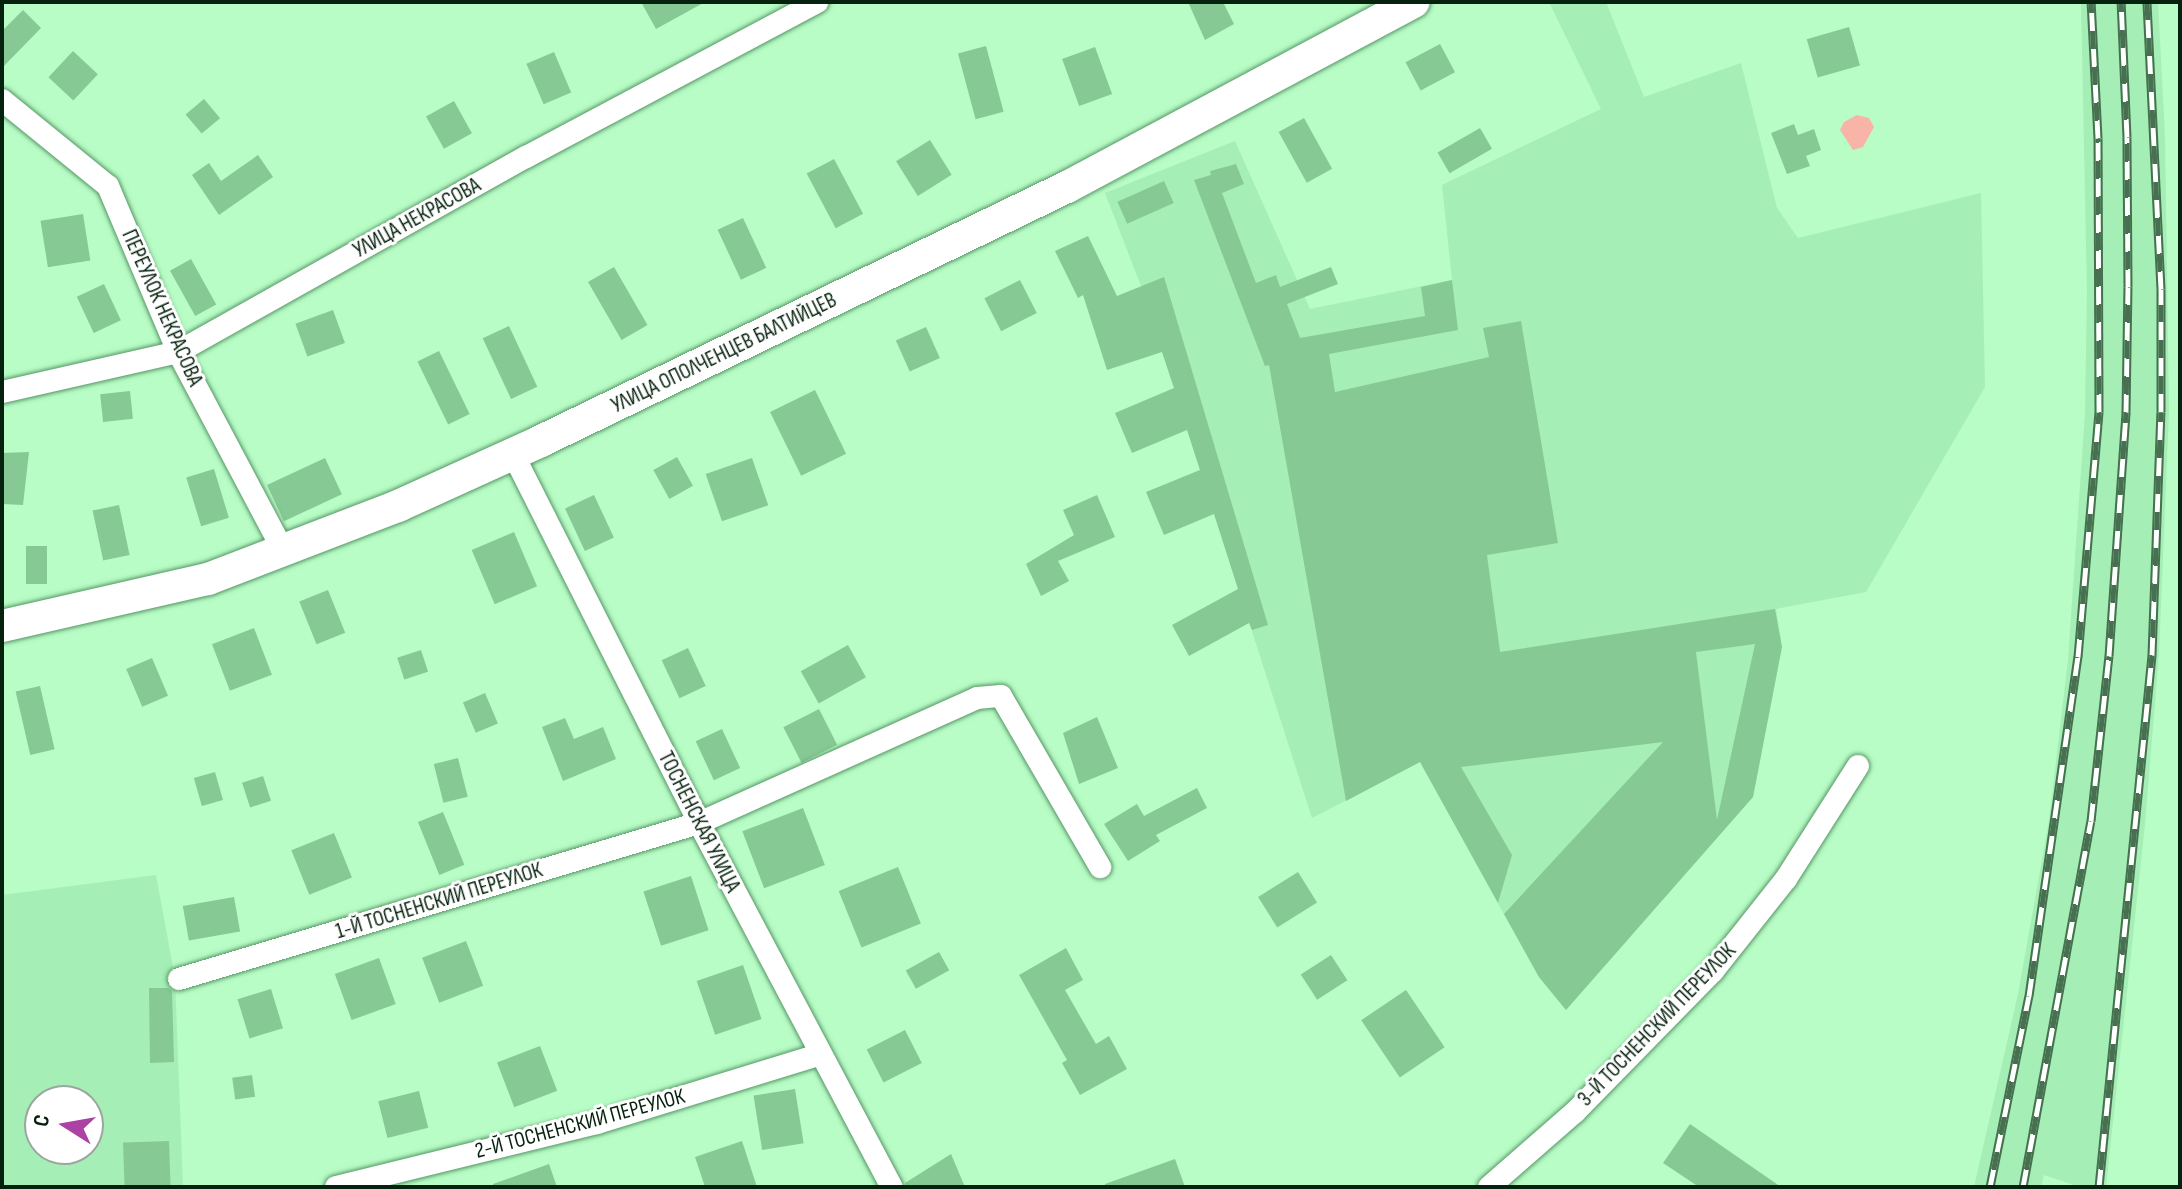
<!DOCTYPE html>
<meta charset="utf-8">
<style>
body{margin:0}
#map{position:relative;width:2182px;height:1189px;overflow:hidden;background:#b8fcc6;font-family:"Sofia Sans Condensed",sans-serif}
div>[style]{position:absolute}
.built>*{inset:0;background:#a5eeb5}
.green>*{inset:0;background:#f7b4a7}
.building>*{inset:0;background:#87c995;transform-origin:0 0}
.roads{filter:drop-shadow(0 0 2px #559665) drop-shadow(0 0 2px #559665)}
.street>*{height:22px;margin:-11px;padding:0 11px;transform-origin:11px;border-radius:11px;background:#fff}
.secondary>*{height:32px;margin:-16px;padding:0 16px;transform-origin:16px;border-radius:16px;background:#fff}
.rail>*{height:9px;margin-top:-4.5px;transform-origin:0;background:repeating-linear-gradient(90deg,#fff 0 18px,#467050 0 36px);box-sizing:border-box;border-block:2px solid #467050}
span{translate:-50% -50%;white-space:nowrap;text-align:center;line-height:1.15;-webkit-text-stroke:6px #fff;paint-order:stroke}
.street-label{font-size:22px;color:#06210e}
.frame{position:absolute;inset:0;border:4px solid #06210e;pointer-events:none}
.north{position:absolute;left:24px;top:1085px;width:80px;height:80px;box-sizing:border-box;background:#fff;border:2px solid #9ba69f;border-radius:50%;rotate:281deg;font-size:22px;font-weight:700;line-height:32px;text-align:center;color:#06210e}
.north::after{content:'';display:block;margin:auto;width:28px;height:36px;background:#ab42a4;clip-path:polygon(50% 0,100% 100%,50% 72%,0 100%)}
</style>
<div id="map">
<div class="built">
<i style="clip-path:polygon(1549px 2px,1606px 2px,1644px 97px,1741px 63px,1777px 208px,1798px 238px,1981px 193px,1985px 387px,1866px 592px,1776px 609px,1781px 640px,1778px 668px,1753px 797px,1566px 1010px,1538px 976px,1420px 762px,1312px 818px,1141px 286px,1105px 193px,1235px 141px,1310px 309px,1452px 280px,1442px 185px,1601px 109px)"></i>
<i style="clip-path:polygon(2081px 2px,2158px 2px,2165px 137px,2169px 411px,2159px 654px,2145px 824px,2106px 1187px,2080px 1187px,2044px 1175px,2041px 1187px,1974px 1187px,2018px 994px,2049px 821px,2068px 660px,2085px 413px,2087px 290px)"></i>
<i style="clip-path:polygon(evenodd,156px 875px,175px 978px,183px 1187px,2px 1187px,2px 895px,156px 875px,40px 1101px,88px 1101px,88px 1149px,40px 1149px,40px 1101px)"></i>
</div>
<div class="green">
<i style="clip-path:polygon(1857px 115px,1869px 118px,1874px 127px,1863px 147px,1853px 150px,1840px 130px,1844px 122px)"></i>
</div>
<div class="building">
<i style="clip-path:polygon(641px 2px,705px 2px,656px 29px)"></i>
<i style="clip-path:polygon(1188px 2px,1223px 2px,1234px 24px,1205px 40px)"></i>
<i style="clip-path:polygon(23px 10px,41px 28px,2px 68px,2px 31px)"></i>
<i style="left:1849px;top:27px;width:40px;height:44px;rotate:74deg"></i>
<i style="left:1440px;top:44px;width:32px;height:39px;rotate:62deg"></i>
<i style="left:986px;top:46px;width:68px;height:29px;rotate:75deg"></i>
<i style="left:1095px;top:47px;width:50px;height:35px;rotate:70deg"></i>
<i style="left:73px;top:51px;width:34px;height:36px;rotate:43deg"></i>
<i style="left:554px;top:52px;width:44px;height:30px;rotate:67deg"></i>
<i style="left:204px;top:99px;width:25px;height:24px;rotate:50deg"></i>
<i style="left:454px;top:101px;width:37px;height:32px;rotate:61deg"></i>
<i style="left:1304px;top:118px;width:58px;height:29px;rotate:61deg"></i>
<i style="clip-path:polygon(1794px 124px,1798px 135px,1814px 129px,1821px 150px,1806px 156px,1810px 166px,1787px 174px,1771px 133px)"></i>
<i style="left:1480px;top:128px;width:24px;height:49px;rotate:60deg"></i>
<i style="left:930px;top:140px;width:41px;height:40px;rotate:58deg"></i>
<i style="clip-path:polygon(258px 155px,273px 177px,219px 215px,192px 175px,209px 163px,221px 181px)"></i>
<i style="left:834px;top:159px;width:62px;height:31px;rotate:62deg"></i>
<i style="clip-path:polygon(evenodd,1236px 164px,1244px 184px,1222px 193px,1256px 283px,1276px 275px,1280px 287px,1331px 267px,1338px 284px,1287px 304px,1300px 338px,1425px 316px,1421px 287px,1452px 280px,1458px 330px,1329px 354px,1335px 392px,1489px 357px,1483px 328px,1521px 321px,1558px 543px,1487px 555px,1500px 652px,1775px 609px,1782px 647px,1753px 797px,1566px 1010px,1539px 977px,1504px 914px,1663px 742px,1461px 767px,1512px 855px,1498px 903px,1420px 762px,1346px 801px,1269px 365px,1265px 366px,1194px 180px,1211px 175px,1210px 171px,1236px 164px,1755px 644px,1717px 820px,1696px 652px,1755px 644px)"></i>
<i style="left:1164px;top:181px;width:24px;height:51px;rotate:66deg"></i>
<i style="left:83px;top:214px;width:47px;height:43px;rotate:81deg"></i>
<i style="left:743px;top:218px;width:55px;height:28px;rotate:65deg"></i>
<i style="clip-path:polygon(1088px 236px,1117px 296px,1164px 277px,1268px 625px,1252px 630px,1249px 623px,1189px 656px,1172px 625px,1238px 589px,1214px 514px,1164px 535px,1146px 492px,1200px 470px,1187px 430px,1132px 453px,1115px 413px,1174px 388px,1162px 352px,1107px 370px,1083px 295px,1078px 298px,1055px 251px)"></i>
<i style="left:191px;top:259px;width:52px;height:24px;rotate:61deg"></i>
<i style="left:614px;top:267px;width:67px;height:30px;rotate:60deg"></i>
<i style="left:1020px;top:280px;width:37px;height:40px;rotate:63deg"></i>
<i style="left:104px;top:284px;width:40px;height:30px;rotate:65deg"></i>
<i style="left:333px;top:310px;width:35px;height:40px;rotate:70deg"></i>
<i style="left:509px;top:326px;width:67px;height:29px;rotate:65deg"></i>
<i style="left:926px;top:327px;width:34px;height:33px;rotate:66deg"></i>
<i style="left:439px;top:351px;width:70px;height:24px;rotate:64deg"></i>
<i style="left:815px;top:390px;width:71px;height:50px;rotate:64deg"></i>
<i style="left:130px;top:391px;width:28px;height:30px;rotate:84deg"></i>
<i style="clip-path:polygon(29px 452px,23px 505px,2px 504px,2px 453px)"></i>
<i style="left:677px;top:457px;width:33px;height:27px;rotate:61deg"></i>
<i style="left:325px;top:458px;width:40px;height:64px;rotate:65deg"></i>
<i style="left:752px;top:458px;width:50px;height:49px;rotate:71deg"></i>
<i style="left:214px;top:469px;width:51px;height:29px;rotate:73deg"></i>
<i style="left:594px;top:495px;width:47px;height:32px;rotate:65deg"></i>
<i style="clip-path:polygon(1097px 495px,1115px 537px,1058px 561px,1069px 581px,1041px 596px,1026px 564px,1074px 535px,1063px 510px)"></i>
<i style="left:119px;top:505px;width:51px;height:27px;rotate:78deg"></i>
<i style="left:514px;top:532px;width:59px;height:46px;rotate:67deg"></i>
<i style="left:26px;top:546px;width:21px;height:38px"></i>
<i style="left:328px;top:590px;width:46px;height:31px;rotate:68deg"></i>
<i style="left:254px;top:628px;width:50px;height:45px;rotate:69deg"></i>
<i style="left:848px;top:645px;width:37px;height:54px;rotate:61deg"></i>
<i style="left:688px;top:648px;width:42px;height:29px;rotate:65deg"></i>
<i style="left:421px;top:650px;width:23px;height:25px;rotate:72deg"></i>
<i style="left:152px;top:658px;width:41px;height:28px;rotate:67deg"></i>
<i style="left:40px;top:686px;width:65px;height:25px;rotate:77deg"></i>
<i style="left:485px;top:693px;width:33px;height:24px;rotate:67deg"></i>
<i style="left:819px;top:709px;width:40px;height:40px;rotate:63deg"></i>
<i style="clip-path:polygon(1097px 717px,1118px 768px,1079px 784px,1063px 733px)"></i>
<i style="clip-path:polygon(565px 718px,574px 739px,603px 727px,616px 759px,563px 781px,542px 727px)"></i>
<i style="left:722px;top:729px;width:43px;height:29px;rotate:65deg"></i>
<i style="left:458px;top:758px;width:40px;height:25px;rotate:76deg"></i>
<i style="left:215px;top:772px;width:29px;height:22px;rotate:74deg"></i>
<i style="left:263px;top:776px;width:26px;height:22px;rotate:72deg"></i>
<i style="clip-path:polygon(1197px 788px,1207px 808px,1156px 835px,1160px 841px,1128px 861px,1104px 824px,1137px 804px,1144px 816px)"></i>
<i style="left:803px;top:808px;width:61px;height:65px;rotate:69deg"></i>
<i style="left:443px;top:812px;width:57px;height:27px;rotate:68deg"></i>
<i style="left:334px;top:833px;width:48px;height:46px;rotate:68deg"></i>
<i style="left:898px;top:867px;width:61px;height:64px;rotate:68deg"></i>
<i style="left:1298px;top:872px;width:36px;height:47px;rotate:58deg"></i>
<i style="left:691px;top:876px;width:57px;height:50px;rotate:72deg"></i>
<i style="left:234px;top:897px;width:35px;height:52px;rotate:80deg"></i>
<i style="left:466px;top:941px;width:48px;height:47px;rotate:69deg"></i>
<i style="clip-path:polygon(1066px 948px,1083px 980px,1065px 990px,1096px 1044px,1109px 1036px,1127px 1069px,1080px 1095px,1062px 1063px,1067px 1060px,1019px 975px)"></i>
<i style="left:939px;top:952px;width:21px;height:38px;rotate:61deg"></i>
<i style="left:1331px;top:955px;width:30px;height:36px;rotate:57deg"></i>
<i style="left:379px;top:958px;width:49px;height:47px;rotate:70deg"></i>
<i style="left:743px;top:965px;width:57px;height:49px;rotate:71deg"></i>
<i style="clip-path:polygon(149px 988px,168px 988px,172px 991px,174px 1062px,150px 1063px)"></i>
<i style="left:271px;top:989px;width:41px;height:35px;rotate:73deg"></i>
<i style="left:1406px;top:990px;width:69px;height:54px;rotate:56deg"></i>
<i style="left:905px;top:1030px;width:37px;height:43px;rotate:63deg"></i>
<i style="left:540px;top:1046px;width:48px;height:46px;rotate:69deg"></i>
<i style="left:252px;top:1075px;width:22px;height:20px;rotate:82deg"></i>
<i style="left:795px;top:1089px;width:55px;height:42px;rotate:81deg"></i>
<i style="left:419px;top:1091px;width:38px;height:42px;rotate:76deg"></i>
<i style="clip-path:polygon(1690px 1124px,1781px 1187px,1699px 1187px,1663px 1163px)"></i>
<i style="left:169px;top:1141px;width:46px;height:46px;rotate:88deg"></i>
<i style="clip-path:polygon(742px 1141px,757px 1187px,705px 1187px,695px 1157px)"></i>
<i style="clip-path:polygon(951px 1154px,965px 1187px,906px 1187px,905px 1183px)"></i>
<i style="clip-path:polygon(1175px 1159px,1185px 1187px,1105px 1187px,1105px 1184px)"></i>
<i style="clip-path:polygon(549px 1164px,557px 1187px,493px 1187px,493px 1184px)"></i>
</div>
<div class="roads">
<div class="street">
<i style="left:2px;top:100px;width:136px;rotate:39.1deg"></i>
<i style="left:108px;top:186px;width:180px;rotate:67.1deg"></i>
<i style="left:178px;top:352px;width:224px;rotate:62.1deg"></i>
<i style="left:2px;top:392px;width:180px;rotate:-12.8deg"></i>
<i style="left:178px;top:352px;width:399px;rotate:-29.3deg"></i>
<i style="left:526px;top:157px;width:330px;rotate:-28deg"></i>
<i style="left:513px;top:454px;width:413px;rotate:63.2deg"></i>
<i style="left:699px;top:823px;width:412px;rotate:62.1deg"></i>
<i style="left:179px;top:979px;width:543px;rotate:-16.7deg"></i>
<i style="left:699px;top:823px;width:305px;rotate:-24.2deg"></i>
<i style="left:977px;top:698px;width:24px;rotate:-5deg"></i>
<i style="left:1001px;top:696px;width:198px;rotate:59.9deg"></i>
<i style="left:336px;top:1187px;width:269px;rotate:-13.8deg"></i>
<i style="left:597px;top:1123px;width:234px;rotate:-17.1deg"></i>
<i style="left:1489px;top:1187px;width:114px;rotate:-41.1deg"></i>
<i style="left:1575px;top:1112px;width:197px;rotate:-45.6deg"></i>
<i style="left:1713px;top:971px;width:117px;rotate:-51.6deg"></i>
<i style="left:1786px;top:879px;width:134px;rotate:-57.5deg"></i>
</div>
<div class="secondary">
<i style="left:2px;top:626px;width:211px;rotate:-12.9deg"></i>
<i style="left:208px;top:579px;width:204px;rotate:-21deg"></i>
<i style="left:398px;top:506px;width:157px;rotate:-24.4deg"></i>
<i style="left:541px;top:441px;width:584px;rotate:-25.78deg"></i>
<i style="left:1067px;top:187px;width:393px;rotate:-28.1deg"></i>
</div>
</div>
<div class="rail">
<i style="left:1990px;top:1187px;width:195px;rotate:-78.5deg"></i>
<i style="left:2029px;top:996px;width:343px;rotate:-81.8deg"></i>
<i style="left:2078px;top:657px;width:246px;rotate:-85.1deg"></i>
<i style="left:2099px;top:412px;width:274px;rotate:-90.2deg"></i>
<i style="left:2098px;top:138px;width:136px;rotate:-92.9deg"></i>
<i style="left:2023px;top:1187px;width:372px;rotate:-79.5deg"></i>
<i style="left:2091px;top:821px;width:166px;rotate:-83.8deg"></i>
<i style="left:2109px;top:656px;width:245px;rotate:-86deg"></i>
<i style="left:2126px;top:412px;width:125px;rotate:-89.1deg"></i>
<i style="left:2128px;top:287px;width:150px;rotate:-90.4deg"></i>
<i style="left:2127px;top:137px;width:135px;rotate:-92.5deg"></i>
<i style="left:2099px;top:1187px;width:535px;rotate:-84.31deg"></i>
<i style="left:2152px;top:655px;width:243px;rotate:-87.9deg"></i>
<i style="left:2161px;top:412px;width:123px;rotate:-90deg"></i>
<i style="left:2161px;top:289px;width:287px;rotate:-92.8deg"></i>
</div>
<div class="street-label">
<span style="left:417px;top:218px;rotate:-29deg">УЛИЦА НЕКРАСОВА</span>
<span style="left:162px;top:308px;rotate:66deg">ПЕРЕУЛОК НЕКРАСОВА</span>
<span style="left:724px;top:353px;rotate:-26deg">УЛИЦА ОПОЛЧЕНЦЕВ БАЛТИЙЦЕВ</span>
<span style="left:699px;top:822px;rotate:63deg">ТОСНЕНСКАЯ УЛИЦА</span>
<span style="left:439px;top:901px;rotate:-17deg">1-Й ТОСНЕНСКИЙ ПЕРЕУЛОК</span>
<span style="left:1657px;top:1025px;rotate:-46deg">3-Й ТОСНЕНСКИЙ ПЕРЕУЛОК</span>
<span style="left:580px;top:1124px;rotate:-15deg">2-Й ТОСНЕНСКИЙ ПЕРЕУЛОК</span>
</div>
<div class="frame"></div>
<div class="north">С</div>
</div>
